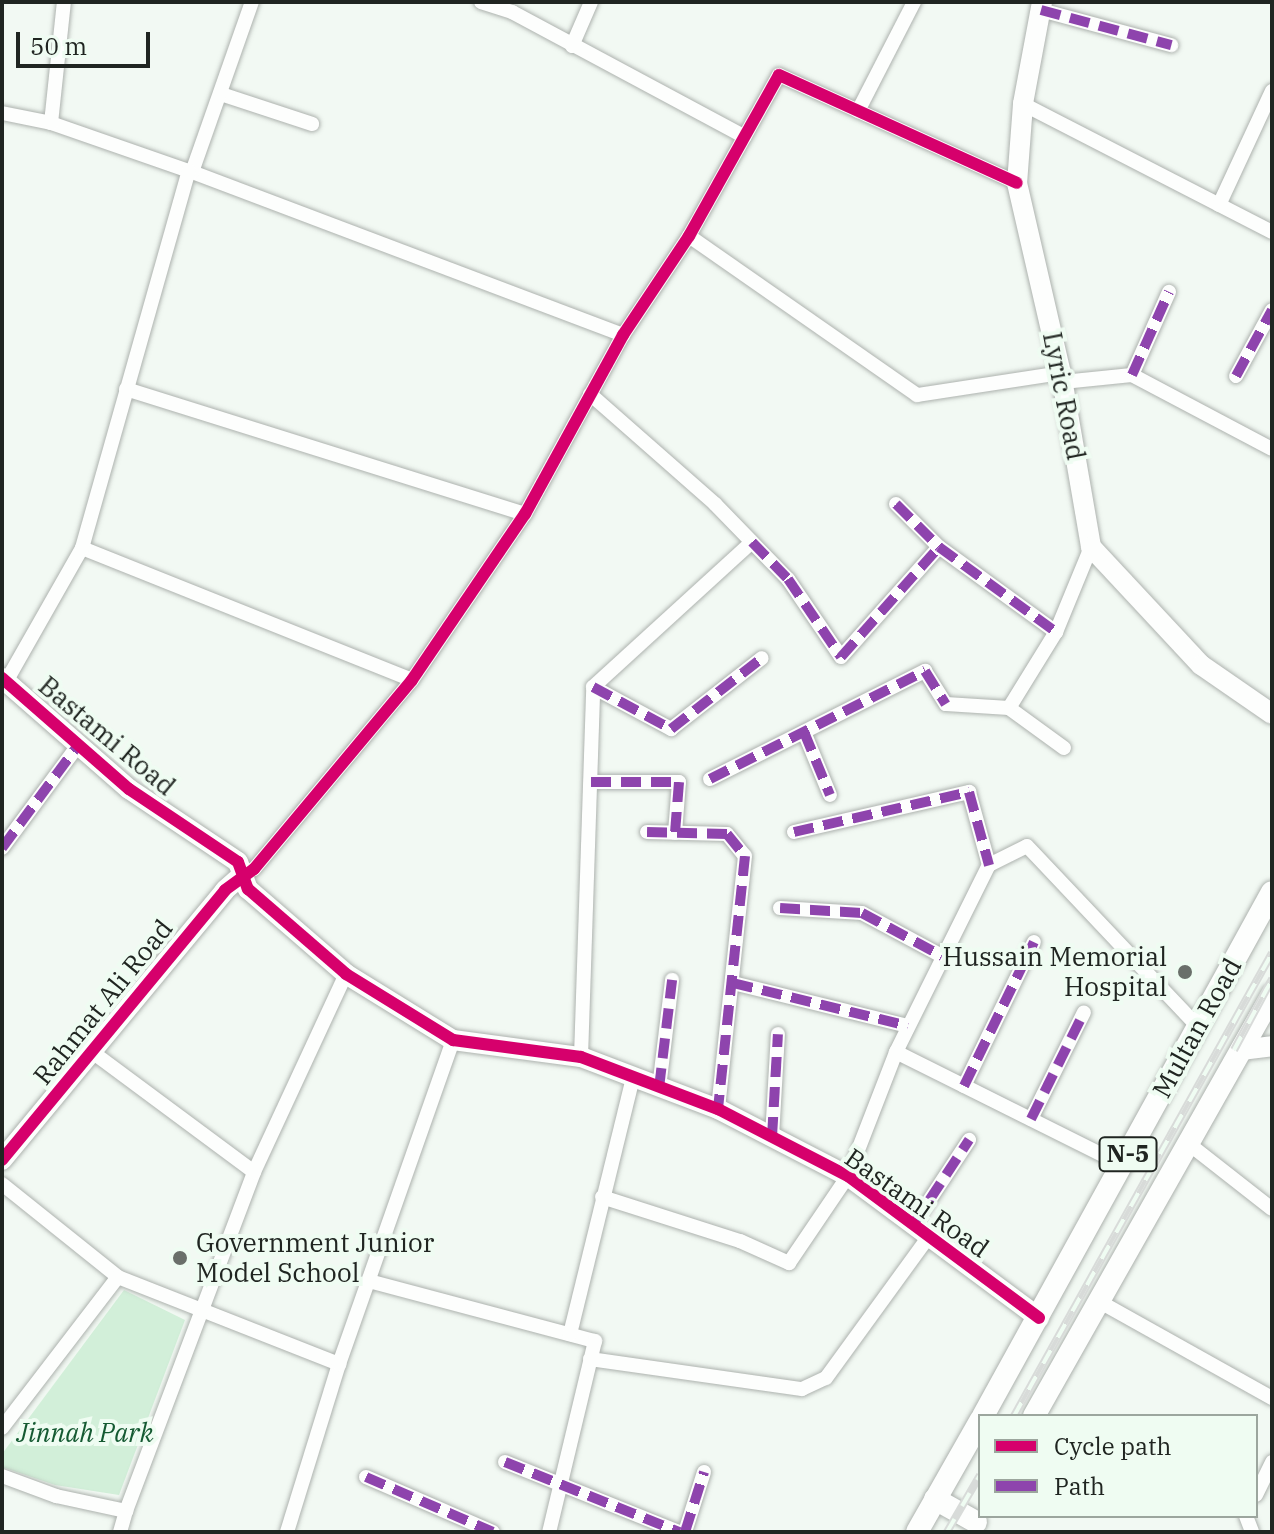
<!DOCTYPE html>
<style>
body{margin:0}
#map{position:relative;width:1274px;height:1534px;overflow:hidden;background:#f2f9f3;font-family:"IBM Plex Serif",serif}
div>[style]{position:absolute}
.green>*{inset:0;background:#d2efd9}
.roads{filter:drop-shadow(0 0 2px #adb2ae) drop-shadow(0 0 2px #adb2ae)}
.street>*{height:14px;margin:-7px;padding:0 7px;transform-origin:7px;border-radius:7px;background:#fdfefd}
.secondary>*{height:20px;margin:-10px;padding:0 10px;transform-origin:10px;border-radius:10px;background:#fdfefd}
.primary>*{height:22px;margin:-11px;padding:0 11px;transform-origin:11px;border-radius:11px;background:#fdfefd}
.rail>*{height:8px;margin-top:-4px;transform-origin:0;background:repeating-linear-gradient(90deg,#effcf2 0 15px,#d8dbd9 0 30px);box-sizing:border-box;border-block:2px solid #d8dbd9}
.quiet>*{height:10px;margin-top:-5px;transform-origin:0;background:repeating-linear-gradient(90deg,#8e44ad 0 20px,transparent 0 30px)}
.cycleway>*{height:12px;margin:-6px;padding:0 6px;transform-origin:6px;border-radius:6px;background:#d6006c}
.dots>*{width:22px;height:22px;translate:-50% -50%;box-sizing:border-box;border:4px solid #effcf2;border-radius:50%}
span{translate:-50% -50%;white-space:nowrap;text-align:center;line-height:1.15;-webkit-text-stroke:8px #effcf2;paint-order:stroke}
.shield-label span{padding:2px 6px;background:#effcf2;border:2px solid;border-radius:6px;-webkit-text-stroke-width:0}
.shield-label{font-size:24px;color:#202521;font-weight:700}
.street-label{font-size:26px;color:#202521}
.poi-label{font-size:26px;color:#202521}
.right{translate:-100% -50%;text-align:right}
.left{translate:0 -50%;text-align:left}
.park-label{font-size:26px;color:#155a32;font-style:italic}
.frame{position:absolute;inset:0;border:4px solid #202521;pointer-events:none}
.legend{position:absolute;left:978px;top:1414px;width:280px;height:104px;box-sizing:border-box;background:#effcf2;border:2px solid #9ca69e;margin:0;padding:10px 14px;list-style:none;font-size:24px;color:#202521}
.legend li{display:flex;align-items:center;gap:16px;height:40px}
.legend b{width:40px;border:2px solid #9ca69e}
.scale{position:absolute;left:16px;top:32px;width:134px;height:36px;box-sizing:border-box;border:4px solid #202521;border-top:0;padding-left:10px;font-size:24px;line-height:28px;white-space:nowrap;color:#202521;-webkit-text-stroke:6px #effcf2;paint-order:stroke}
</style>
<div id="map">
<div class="green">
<i style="clip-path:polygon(124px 1290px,185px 1320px,119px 1495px,55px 1485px,2px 1467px,2px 1454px)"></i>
</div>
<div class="roads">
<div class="street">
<i style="left:481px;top:2px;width:33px;rotate:18deg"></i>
<i style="left:512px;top:12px;width:264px;rotate:28.2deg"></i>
<i style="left:1041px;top:10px;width:135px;rotate:15.1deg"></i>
<i style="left:572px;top:46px;width:48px;rotate:-66.6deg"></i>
<i style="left:221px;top:94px;width:96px;rotate:18.2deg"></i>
<i style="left:1023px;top:104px;width:280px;rotate:27.2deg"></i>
<i style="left:858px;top:111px;width:123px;rotate:-62.8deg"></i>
<i style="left:2px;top:113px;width:50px;rotate:11.5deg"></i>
<i style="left:51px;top:123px;width:149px;rotate:19.2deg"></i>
<i style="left:192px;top:172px;width:461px;rotate:20.7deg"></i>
<i style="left:51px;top:123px;width:122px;rotate:-83.9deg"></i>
<i style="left:192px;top:172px;width:180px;rotate:-70.6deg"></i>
<i style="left:1219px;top:205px;width:126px;rotate:-65.1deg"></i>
<i style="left:689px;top:236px;width:278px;rotate:34.9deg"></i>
<i style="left:917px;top:395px;width:146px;rotate:-8.7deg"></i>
<i style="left:1132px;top:375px;width:91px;rotate:-66deg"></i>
<i style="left:1236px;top:376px;width:75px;rotate:-61.4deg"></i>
<i style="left:1063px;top:382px;width:69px;rotate:-5.8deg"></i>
<i style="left:1132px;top:375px;width:158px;rotate:27.9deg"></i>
<i style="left:126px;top:389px;width:418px;rotate:17.4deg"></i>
<i style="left:590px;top:394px;width:167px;rotate:41.3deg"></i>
<i style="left:715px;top:504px;width:105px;rotate:45.8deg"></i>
<i style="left:788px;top:579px;width:94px;rotate:55.8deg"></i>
<i style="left:841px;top:657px;width:147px;rotate:-48.3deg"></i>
<i style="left:896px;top:504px;width:61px;rotate:45deg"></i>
<i style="left:939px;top:547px;width:145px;rotate:36deg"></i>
<i style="left:82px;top:548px;width:355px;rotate:21.8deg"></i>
<i style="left:7px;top:680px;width:152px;rotate:-60.4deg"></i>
<i style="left:82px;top:548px;width:392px;rotate:-74.2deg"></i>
<i style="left:593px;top:687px;width:89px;rotate:28.3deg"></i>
<i style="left:671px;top:729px;width:115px;rotate:-38deg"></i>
<i style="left:1009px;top:708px;width:89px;rotate:-58.3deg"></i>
<i style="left:1056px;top:632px;width:92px;rotate:-67.6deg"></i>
<i style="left:804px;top:732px;width:68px;rotate:67.6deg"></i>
<i style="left:710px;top:779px;width:241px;rotate:-26.7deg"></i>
<i style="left:925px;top:671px;width:39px;rotate:58deg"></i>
<i style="left:946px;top:704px;width:63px;rotate:3.6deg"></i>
<i style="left:1009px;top:708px;width:68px;rotate:36deg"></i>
<i style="left:591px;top:782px;width:88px"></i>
<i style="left:679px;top:782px;width:51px;rotate:94.5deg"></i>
<i style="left:647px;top:832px;width:80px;rotate:1.4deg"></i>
<i style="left:727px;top:834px;width:28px;rotate:51deg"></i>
<i style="left:745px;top:856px;width:254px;rotate:96.1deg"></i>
<i style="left:794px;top:832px;width:180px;rotate:-12.9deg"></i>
<i style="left:969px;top:792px;width:76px;rotate:74.7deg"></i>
<i style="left:2px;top:848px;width:129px;rotate:-53.5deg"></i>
<i style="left:242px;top:875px;width:13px;rotate:-27deg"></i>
<i style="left:254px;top:869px;width:246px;rotate:-50.1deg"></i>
<i style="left:412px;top:680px;width:201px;rotate:-55.8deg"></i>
<i style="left:525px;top:514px;width:204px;rotate:-61.3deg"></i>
<i style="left:623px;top:335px;width:119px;rotate:-56.3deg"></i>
<i style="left:689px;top:236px;width:184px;rotate:-60.8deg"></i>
<i style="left:779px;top:75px;width:261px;rotate:24.4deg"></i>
<i style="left:780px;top:908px;width:82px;rotate:3.5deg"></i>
<i style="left:862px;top:913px;width:91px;rotate:28.3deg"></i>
<i style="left:733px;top:983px;width:180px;rotate:13.8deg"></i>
<i style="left:91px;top:1051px;width:203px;rotate:36.6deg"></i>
<i style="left:896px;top:1052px;width:254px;rotate:26.5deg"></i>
<i style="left:581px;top:1057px;width:370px;rotate:-88.1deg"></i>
<i style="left:593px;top:687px;width:215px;rotate:-42.4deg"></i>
<i style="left:964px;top:1086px;width:160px;rotate:-64.1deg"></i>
<i style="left:659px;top:1088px;width:109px;rotate:-83.1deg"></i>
<i style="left:1031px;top:1119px;width:119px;rotate:-63.6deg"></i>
<i style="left:772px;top:1137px;width:103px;rotate:-86.7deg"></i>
<i style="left:1189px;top:1144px;width:105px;rotate:38.1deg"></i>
<i style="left:2px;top:1184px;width:149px;rotate:38.7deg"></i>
<i style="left:118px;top:1277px;width:238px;rotate:21.5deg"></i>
<i style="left:602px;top:1197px;width:145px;rotate:17.7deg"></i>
<i style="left:740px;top:1241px;width:54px;rotate:24.2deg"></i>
<i style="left:789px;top:1263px;width:105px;rotate:-55.9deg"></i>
<i style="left:848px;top:1176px;width:133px;rotate:-68.8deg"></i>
<i style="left:896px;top:1052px;width:209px;rotate:-63.6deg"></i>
<i style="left:989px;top:865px;width:42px;rotate:-26.6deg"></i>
<i style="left:1027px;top:846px;width:249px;rotate:46.6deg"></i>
<i style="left:913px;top:1225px;width:102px;rotate:-56.6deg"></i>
<i style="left:369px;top:1281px;width:234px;rotate:14.9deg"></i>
<i style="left:595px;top:1341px;width:196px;rotate:103.5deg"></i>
<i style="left:1102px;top:1303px;width:195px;rotate:29.2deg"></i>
<i style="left:570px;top:1334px;width:264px;rotate:-76.2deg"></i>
<i style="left:590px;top:1359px;width:214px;rotate:8.1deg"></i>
<i style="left:802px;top:1389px;width:26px;rotate:-25deg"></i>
<i style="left:826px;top:1378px;width:175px;rotate:-54deg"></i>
<i style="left:2px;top:1428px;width:190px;rotate:-52.5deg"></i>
<i style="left:505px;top:1462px;width:188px;rotate:21.9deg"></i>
<i style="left:2px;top:1476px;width:58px;rotate:20.3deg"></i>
<i style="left:56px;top:1496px;width:72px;rotate:12.1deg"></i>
<i style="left:126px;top:1511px;width:362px;rotate:-69.3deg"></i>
<i style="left:254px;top:1172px;width:218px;rotate:-65.1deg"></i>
<i style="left:366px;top:1477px;width:138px;rotate:23.4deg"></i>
<i style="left:1256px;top:1495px;width:37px;rotate:-64deg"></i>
<i style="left:1246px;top:1516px;width:17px;rotate:69deg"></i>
<i style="left:120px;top:1532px;width:22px;rotate:-74deg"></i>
<i style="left:287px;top:1532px;width:176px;rotate:-72.8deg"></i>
<i style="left:339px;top:1364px;width:343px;rotate:-70.6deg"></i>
<i style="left:685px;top:1532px;width:63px;rotate:-72.4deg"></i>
</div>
<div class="secondary">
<i style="left:1042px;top:2px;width:104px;rotate:100.6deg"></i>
<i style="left:1023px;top:104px;width:79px;rotate:94.3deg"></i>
<i style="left:1017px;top:183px;width:195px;rotate:77deg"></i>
<i style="left:1061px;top:373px;width:177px;rotate:80.2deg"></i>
<i style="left:1091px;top:547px;width:161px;rotate:47deg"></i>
<i style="left:1201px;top:665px;width:86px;rotate:34.6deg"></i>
<i style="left:2px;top:678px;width:169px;rotate:41.2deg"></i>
<i style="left:129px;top:789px;width:131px;rotate:33.8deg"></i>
<i style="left:238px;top:862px;width:29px;rotate:70deg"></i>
<i style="left:248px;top:889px;width:130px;rotate:40.9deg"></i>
<i style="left:346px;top:974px;width:126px;rotate:31.7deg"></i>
<i style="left:453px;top:1040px;width:129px;rotate:7.6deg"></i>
<i style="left:581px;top:1057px;width:147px;rotate:20.8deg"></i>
<i style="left:718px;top:1109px;width:146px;rotate:27.3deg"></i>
<i style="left:848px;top:1176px;width:238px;rotate:36.6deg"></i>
<i style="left:1241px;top:1050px;width:31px;rotate:-7deg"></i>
<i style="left:2px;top:1160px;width:350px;rotate:-50.4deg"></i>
<i style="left:225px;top:890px;width:23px;rotate:-41deg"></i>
</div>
<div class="primary">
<i style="left:983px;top:1416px;width:598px;rotate:-61.12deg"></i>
<i style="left:1034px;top:1416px;width:484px;rotate:-60.5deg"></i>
<i style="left:935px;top:1499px;width:47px;rotate:29.3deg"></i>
<i style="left:917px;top:1532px;width:128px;rotate:-60.4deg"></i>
</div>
</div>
<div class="rail">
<i style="left:1234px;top:1050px;width:81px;rotate:-61.8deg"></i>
<i style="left:1014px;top:1416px;width:530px;rotate:-60.87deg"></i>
<i style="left:947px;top:1532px;width:66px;rotate:-59.9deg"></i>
</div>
<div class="quiet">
<i style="left:1041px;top:10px;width:135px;rotate:15.1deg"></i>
<i style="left:1132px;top:375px;width:91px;rotate:-66deg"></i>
<i style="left:1236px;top:376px;width:75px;rotate:-61.4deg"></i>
<i style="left:896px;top:504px;width:61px;rotate:45deg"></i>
<i style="left:939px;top:547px;width:145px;rotate:36deg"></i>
<i style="left:752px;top:542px;width:52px;rotate:45.8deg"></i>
<i style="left:788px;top:579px;width:94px;rotate:55.8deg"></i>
<i style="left:841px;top:657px;width:147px;rotate:-48.3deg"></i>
<i style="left:593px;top:687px;width:89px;rotate:28.3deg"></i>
<i style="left:671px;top:729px;width:115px;rotate:-38deg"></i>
<i style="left:804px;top:732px;width:68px;rotate:67.6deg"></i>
<i style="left:710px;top:779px;width:241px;rotate:-26.7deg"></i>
<i style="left:925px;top:671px;width:39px;rotate:58deg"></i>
<i style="left:591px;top:782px;width:88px"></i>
<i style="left:679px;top:782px;width:51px;rotate:94.5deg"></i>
<i style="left:647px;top:832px;width:80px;rotate:1.4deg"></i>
<i style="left:727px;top:834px;width:28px;rotate:51deg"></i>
<i style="left:745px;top:856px;width:254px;rotate:96.1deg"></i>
<i style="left:794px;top:832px;width:180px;rotate:-12.9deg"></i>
<i style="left:969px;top:792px;width:76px;rotate:74.7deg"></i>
<i style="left:2px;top:848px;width:129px;rotate:-53.5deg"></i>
<i style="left:780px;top:908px;width:82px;rotate:3.5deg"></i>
<i style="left:862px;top:913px;width:91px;rotate:28.3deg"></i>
<i style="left:733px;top:983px;width:180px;rotate:13.8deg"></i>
<i style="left:964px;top:1086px;width:160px;rotate:-64.1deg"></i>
<i style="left:659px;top:1088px;width:109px;rotate:-83.1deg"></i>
<i style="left:1031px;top:1119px;width:119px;rotate:-63.6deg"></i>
<i style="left:772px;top:1137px;width:103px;rotate:-86.7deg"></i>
<i style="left:913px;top:1225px;width:102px;rotate:-56.6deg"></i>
<i style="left:505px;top:1462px;width:188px;rotate:21.9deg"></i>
<i style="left:366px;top:1477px;width:138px;rotate:23.4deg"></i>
<i style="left:685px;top:1532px;width:63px;rotate:-72.4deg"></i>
</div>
<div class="cycleway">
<i style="left:2px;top:678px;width:169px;rotate:41.2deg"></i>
<i style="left:129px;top:789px;width:131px;rotate:33.8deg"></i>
<i style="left:238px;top:862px;width:29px;rotate:70deg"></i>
<i style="left:248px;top:889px;width:130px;rotate:40.9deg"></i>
<i style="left:346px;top:974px;width:126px;rotate:31.7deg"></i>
<i style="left:453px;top:1040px;width:129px;rotate:7.6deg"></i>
<i style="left:581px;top:1057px;width:147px;rotate:20.8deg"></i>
<i style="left:718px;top:1109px;width:146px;rotate:27.3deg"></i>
<i style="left:848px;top:1176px;width:238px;rotate:36.6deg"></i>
<i style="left:2px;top:1160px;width:350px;rotate:-50.4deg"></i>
<i style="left:225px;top:890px;width:36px;rotate:-36deg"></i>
<i style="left:254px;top:869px;width:246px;rotate:-50.1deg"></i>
<i style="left:412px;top:680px;width:201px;rotate:-55.8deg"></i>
<i style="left:525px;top:514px;width:204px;rotate:-61.3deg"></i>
<i style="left:623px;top:335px;width:119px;rotate:-56.3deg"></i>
<i style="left:689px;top:236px;width:184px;rotate:-60.8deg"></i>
<i style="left:779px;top:75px;width:261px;rotate:24.4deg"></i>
</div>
<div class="dots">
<i style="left:1185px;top:972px;background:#6a6f6a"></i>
<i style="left:180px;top:1258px;background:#6a6f6a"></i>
</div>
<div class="shield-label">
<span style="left:1128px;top:1154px">N-5</span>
</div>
<div class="street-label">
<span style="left:1064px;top:396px;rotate:79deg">Lyric Road</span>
<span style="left:107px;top:736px;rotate:40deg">Bastami Road</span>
<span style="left:103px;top:1002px;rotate:-51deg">Rahmat Ali Road</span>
<span style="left:1197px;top:1028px;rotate:-61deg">Multan Road</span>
<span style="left:917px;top:1203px;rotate:35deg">Bastami Road</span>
</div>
<div class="poi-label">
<span class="right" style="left:1167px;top:972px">Hussain Memorial<br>Hospital</span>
<span class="left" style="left:196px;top:1258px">Government Junior<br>Model School</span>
</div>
<div class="park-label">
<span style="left:85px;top:1433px">Jinnah Park</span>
</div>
<div class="frame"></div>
<ul class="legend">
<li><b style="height:10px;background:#d6006c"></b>Cycle path</li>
<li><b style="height:10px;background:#8e44ad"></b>Path</li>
</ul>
<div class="scale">50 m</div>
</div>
